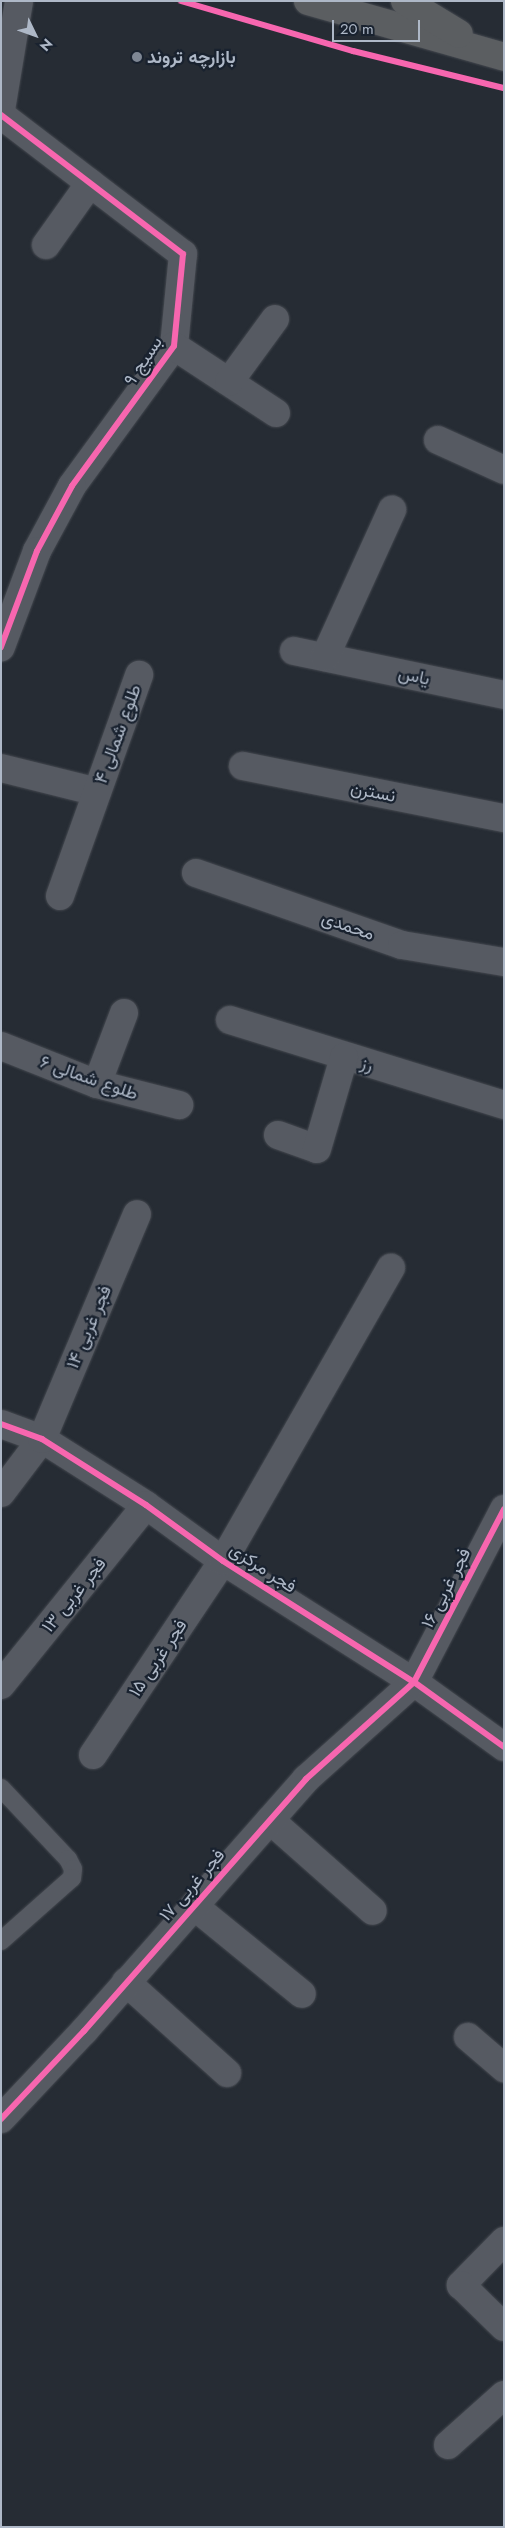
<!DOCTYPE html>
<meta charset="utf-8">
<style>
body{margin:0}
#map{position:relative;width:505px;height:2528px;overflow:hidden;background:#262c34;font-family:Jost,Vazirmatn,sans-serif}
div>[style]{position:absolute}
.roads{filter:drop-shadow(0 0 1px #44484f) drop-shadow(0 0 1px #44484f)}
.lane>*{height:18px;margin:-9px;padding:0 9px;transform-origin:9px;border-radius:9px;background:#565a62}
.street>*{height:28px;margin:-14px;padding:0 14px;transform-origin:14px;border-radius:14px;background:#565a62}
.highway>*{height:28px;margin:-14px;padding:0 14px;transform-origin:14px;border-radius:14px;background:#5b5e61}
.cycleway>*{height:6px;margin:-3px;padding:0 3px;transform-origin:3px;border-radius:3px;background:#f766af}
.dots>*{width:14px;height:14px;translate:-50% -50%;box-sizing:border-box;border:2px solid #19222f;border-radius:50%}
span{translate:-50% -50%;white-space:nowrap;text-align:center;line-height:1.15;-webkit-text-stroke:4.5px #19222f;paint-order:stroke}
.poi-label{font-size:18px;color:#aeb8c7;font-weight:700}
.left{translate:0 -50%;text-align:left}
.street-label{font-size:18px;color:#aeb8c7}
.frame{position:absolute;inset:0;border:2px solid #aeb8c7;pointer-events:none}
.north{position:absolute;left:10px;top:10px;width:50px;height:50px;-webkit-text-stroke:4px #19222f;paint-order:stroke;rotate:132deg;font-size:14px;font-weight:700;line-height:20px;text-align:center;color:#aeb8c7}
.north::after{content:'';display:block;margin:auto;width:18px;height:22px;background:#aeb8c7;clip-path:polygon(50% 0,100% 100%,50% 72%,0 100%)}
.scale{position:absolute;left:332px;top:20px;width:88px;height:22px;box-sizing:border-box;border:2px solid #aeb8c7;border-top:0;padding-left:6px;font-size:15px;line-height:18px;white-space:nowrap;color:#aeb8c7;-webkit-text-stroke:4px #19222f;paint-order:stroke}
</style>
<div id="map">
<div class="roads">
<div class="lane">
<i style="left:1px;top:1788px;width:98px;rotate:46.7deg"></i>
<i style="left:68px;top:1859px;width:11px;rotate:63deg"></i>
<i style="left:73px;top:1869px;width:9px;rotate:96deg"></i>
<i style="left:72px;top:1878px;width:95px;rotate:138.4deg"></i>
</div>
<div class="street">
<i style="left:1px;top:110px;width:110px;rotate:-80.6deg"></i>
<i style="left:1px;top:115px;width:229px;rotate:37.4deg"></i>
<i style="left:183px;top:254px;width:92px;rotate:95.6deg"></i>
<i style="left:174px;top:346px;width:173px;rotate:126.1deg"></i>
<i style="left:72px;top:486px;width:74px;rotate:118.3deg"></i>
<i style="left:37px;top:551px;width:103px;rotate:110.6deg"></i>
<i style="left:46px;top:245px;width:76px;rotate:-54.6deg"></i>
<i style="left:174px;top:346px;width:122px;rotate:33.3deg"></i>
<i style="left:229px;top:382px;width:78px;rotate:-53.9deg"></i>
<i style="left:438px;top:440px;width:72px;rotate:24.4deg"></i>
<i style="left:294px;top:651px;width:215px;rotate:11.8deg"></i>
<i style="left:325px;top:657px;width:162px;rotate:-65.5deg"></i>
<i style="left:243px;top:766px;width:266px;rotate:11.3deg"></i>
<i style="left:1px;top:768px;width:99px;rotate:14deg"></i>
<i style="left:196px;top:873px;width:218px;rotate:19.3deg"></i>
<i style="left:402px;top:945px;width:103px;rotate:9.5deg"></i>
<i style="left:60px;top:896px;width:235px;rotate:-70.3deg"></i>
<i style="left:230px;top:1020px;width:287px;rotate:17.2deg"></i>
<i style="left:1px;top:1046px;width:103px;rotate:21.6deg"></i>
<i style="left:97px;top:1084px;width:85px;rotate:14.4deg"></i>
<i style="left:97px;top:1084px;width:76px;rotate:-69.2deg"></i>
<i style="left:278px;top:1135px;width:41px;rotate:19.7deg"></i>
<i style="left:317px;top:1149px;width:96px;rotate:-73.6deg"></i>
<i style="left:1px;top:1424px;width:44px;rotate:20.1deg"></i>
<i style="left:42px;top:1439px;width:123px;rotate:32.4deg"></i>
<i style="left:146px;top:1505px;width:95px;rotate:36deg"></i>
<i style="left:223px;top:1561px;width:226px;rotate:32.4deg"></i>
<i style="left:414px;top:1682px;width:111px;rotate:35.8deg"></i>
<i style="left:1px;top:1493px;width:68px;rotate:-52.8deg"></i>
<i style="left:42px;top:1439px;width:244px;rotate:-67.1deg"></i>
<i style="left:1px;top:1685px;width:231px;rotate:-51.1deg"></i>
<i style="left:93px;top:1755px;width:234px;rotate:-56.2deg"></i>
<i style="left:223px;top:1561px;width:338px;rotate:-60.2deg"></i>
<i style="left:270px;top:1820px;width:137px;rotate:41.5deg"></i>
<i style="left:194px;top:1906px;width:139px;rotate:39.2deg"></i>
<i style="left:126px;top:1982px;width:136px;rotate:42deg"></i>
<i style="left:468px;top:2037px;width:48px;rotate:40.7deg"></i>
<i style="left:1px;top:2119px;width:121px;rotate:-46.7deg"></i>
<i style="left:84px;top:2031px;width:336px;rotate:-48.6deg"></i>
<i style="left:306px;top:1779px;width:145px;rotate:-41.9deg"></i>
<i style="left:414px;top:1682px;width:195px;rotate:-62.5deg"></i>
<i style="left:504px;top:2241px;width:62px;rotate:134.3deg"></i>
<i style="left:461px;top:2285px;width:60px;rotate:44.3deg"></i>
<i style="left:448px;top:2445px;width:75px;rotate:-41.8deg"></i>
</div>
<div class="highway">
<i style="left:308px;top:1px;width:204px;rotate:15.9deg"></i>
<i style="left:405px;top:1px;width:63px;rotate:31.4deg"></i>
</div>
</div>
<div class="cycleway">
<i style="left:181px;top:1px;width:179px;rotate:16.2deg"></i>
<i style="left:353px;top:51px;width:155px;rotate:13.8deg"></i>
<i style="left:1px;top:115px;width:229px;rotate:37.4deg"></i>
<i style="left:183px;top:254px;width:92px;rotate:95.6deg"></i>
<i style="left:174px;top:346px;width:173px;rotate:126.1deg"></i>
<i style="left:72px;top:486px;width:74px;rotate:118.3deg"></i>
<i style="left:37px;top:551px;width:103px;rotate:110.6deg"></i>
<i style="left:1px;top:1424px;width:44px;rotate:20.1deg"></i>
<i style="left:42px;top:1439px;width:123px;rotate:32.4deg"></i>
<i style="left:146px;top:1505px;width:95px;rotate:36deg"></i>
<i style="left:223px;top:1561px;width:226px;rotate:32.4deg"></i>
<i style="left:414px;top:1682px;width:111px;rotate:35.8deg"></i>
<i style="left:1px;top:2119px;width:121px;rotate:-46.7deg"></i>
<i style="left:84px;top:2031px;width:336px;rotate:-48.6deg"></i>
<i style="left:306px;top:1779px;width:145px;rotate:-41.9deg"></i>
<i style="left:414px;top:1682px;width:195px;rotate:-62.5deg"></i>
</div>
<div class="dots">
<i style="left:137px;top:57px;background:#7e8794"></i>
</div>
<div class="poi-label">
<span class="left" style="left:147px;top:57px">بازارچه تروند</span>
</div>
<div class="street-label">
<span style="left:143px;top:361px;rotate:-57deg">بسیج ۹</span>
<span style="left:414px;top:676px;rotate:12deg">یاس</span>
<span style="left:118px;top:734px;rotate:-70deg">طلوع شمالی ۴</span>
<span style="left:373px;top:792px;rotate:11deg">نسترن</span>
<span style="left:348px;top:926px;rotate:19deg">محمدی</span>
<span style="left:367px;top:1064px;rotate:17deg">رز</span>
<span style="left:89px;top:1078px;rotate:19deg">طلوع شمالی ۶</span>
<span style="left:89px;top:1327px;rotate:-67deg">فجر غربی ۱۴</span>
<span style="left:263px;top:1568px;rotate:33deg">فجر مرکزی</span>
<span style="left:446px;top:1588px;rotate:-63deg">فجر غربی ۱۶</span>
<span style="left:74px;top:1595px;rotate:-51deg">فجر غربی ۱۳</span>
<span style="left:158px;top:1658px;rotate:-56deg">فجر غربی ۱۵</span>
<span style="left:192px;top:1885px;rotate:-49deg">فجر غربی ۱۷</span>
</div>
<div class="frame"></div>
<div class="north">N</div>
<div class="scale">20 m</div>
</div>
